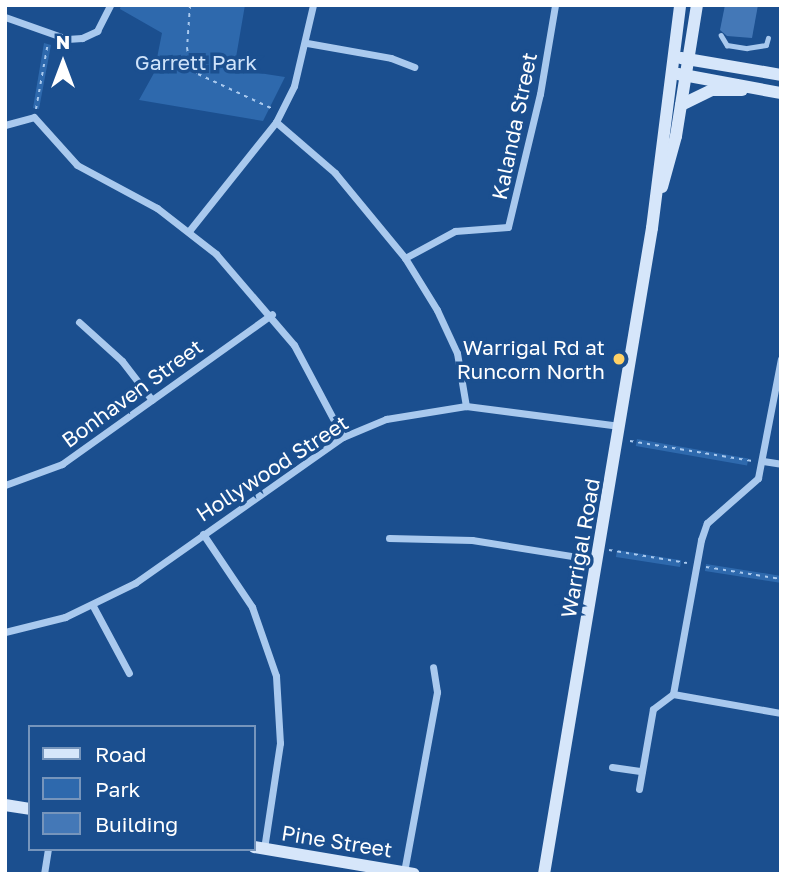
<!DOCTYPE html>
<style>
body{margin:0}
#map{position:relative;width:786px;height:879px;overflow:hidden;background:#1b4f8f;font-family:"Golos Text",sans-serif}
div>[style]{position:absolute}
.green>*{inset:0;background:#2e69ad;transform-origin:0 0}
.building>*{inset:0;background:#4478b7}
.path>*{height:2px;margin-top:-1px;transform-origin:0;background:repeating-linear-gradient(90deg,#a9c9ee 0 3.5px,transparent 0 8.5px)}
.lane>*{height:4.5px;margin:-2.25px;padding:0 2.25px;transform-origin:2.25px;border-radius:2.25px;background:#a9c9ee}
.street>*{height:7px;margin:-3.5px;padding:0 3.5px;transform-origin:3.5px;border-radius:3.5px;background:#a9c9ee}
.secondary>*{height:12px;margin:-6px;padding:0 6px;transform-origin:6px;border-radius:6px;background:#d6e6fa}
.dots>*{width:19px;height:19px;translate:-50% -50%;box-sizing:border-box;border:4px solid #1b4f8f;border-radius:50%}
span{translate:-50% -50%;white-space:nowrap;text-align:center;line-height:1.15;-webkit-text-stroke:7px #1b4f8f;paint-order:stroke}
.park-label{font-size:21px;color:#cfe3fa}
.street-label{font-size:21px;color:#fff}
.poi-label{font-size:21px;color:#fff}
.right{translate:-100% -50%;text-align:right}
.frame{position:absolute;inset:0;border:7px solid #fff;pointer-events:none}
.legend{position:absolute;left:28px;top:725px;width:228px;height:126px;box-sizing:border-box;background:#1b4f8f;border:2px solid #7695bc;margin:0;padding:9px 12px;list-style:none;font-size:21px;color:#fff}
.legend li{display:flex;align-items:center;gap:14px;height:35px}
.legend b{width:35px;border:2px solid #7695bc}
.north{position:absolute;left:28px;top:28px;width:70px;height:70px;-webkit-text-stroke:5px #1b4f8f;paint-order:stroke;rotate:0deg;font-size:19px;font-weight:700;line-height:28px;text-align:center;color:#fff}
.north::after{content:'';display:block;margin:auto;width:24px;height:32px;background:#fff;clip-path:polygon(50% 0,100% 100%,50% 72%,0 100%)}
</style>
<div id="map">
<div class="green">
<i style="clip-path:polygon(121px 5px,245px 5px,234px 69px,285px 77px,263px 121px,139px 100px,154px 73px,162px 33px,120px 9px)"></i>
<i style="clip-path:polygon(44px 43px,51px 45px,39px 109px,33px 108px)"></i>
<i style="left:637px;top:439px;width:113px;height:7px;rotate:10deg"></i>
<i style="left:617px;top:550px;width:65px;height:7px;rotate:9deg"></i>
<i style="left:706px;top:564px;width:76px;height:7px;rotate:9deg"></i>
</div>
<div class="building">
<i style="clip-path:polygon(725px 5px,758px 5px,752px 38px,727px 36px,720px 30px)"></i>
</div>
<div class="path">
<i style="left:190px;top:5px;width:43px;rotate:94deg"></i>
<i style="left:187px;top:48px;width:16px;rotate:79deg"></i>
<i style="left:190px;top:64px;width:13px;rotate:51deg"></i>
<i style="left:198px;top:74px;width:81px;rotate:25deg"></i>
<i style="left:36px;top:109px;width:68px;rotate:-79.8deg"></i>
<i style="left:630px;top:441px;width:124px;rotate:9.3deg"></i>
<i style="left:609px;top:550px;width:79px;rotate:9.5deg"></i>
<i style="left:706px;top:567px;width:76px;rotate:9.1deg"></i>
</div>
<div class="lane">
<i style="left:721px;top:35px;width:12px;rotate:59deg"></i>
<i style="left:727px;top:45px;width:20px;rotate:9deg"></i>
<i style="left:747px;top:48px;width:19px;rotate:-9deg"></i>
<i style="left:766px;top:45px;width:7px;rotate:-74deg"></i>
<i style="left:570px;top:874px;width:14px"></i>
</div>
<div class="street">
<i style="left:5px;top:17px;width:66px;rotate:19.5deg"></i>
<i style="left:67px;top:39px;width:15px;rotate:-4deg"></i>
<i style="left:82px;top:38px;width:17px;rotate:-25deg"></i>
<i style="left:97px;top:31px;width:29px;rotate:-63deg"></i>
<i style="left:307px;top:43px;width:85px;rotate:10.1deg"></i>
<i style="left:391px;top:58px;width:25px;rotate:21deg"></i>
<i style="left:276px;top:122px;width:78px;rotate:40.8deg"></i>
<i style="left:335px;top:173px;width:110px;rotate:50.5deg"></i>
<i style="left:405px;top:258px;width:61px;rotate:58.4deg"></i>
<i style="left:437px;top:310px;width:47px;rotate:65.1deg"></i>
<i style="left:457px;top:353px;width:54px;rotate:80.4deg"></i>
<i style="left:5px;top:125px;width:30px;rotate:-15deg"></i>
<i style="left:34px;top:117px;width:64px;rotate:48.1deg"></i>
<i style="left:77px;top:165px;width:91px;rotate:28.3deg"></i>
<i style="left:157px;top:208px;width:75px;rotate:37.9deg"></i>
<i style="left:216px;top:254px;width:120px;rotate:49.4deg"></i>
<i style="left:294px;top:345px;width:104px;rotate:62deg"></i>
<i style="left:189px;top:231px;width:139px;rotate:-51.4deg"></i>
<i style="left:276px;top:122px;width:40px;rotate:-63.4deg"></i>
<i style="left:294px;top:86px;width:83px;rotate:-76.8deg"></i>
<i style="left:405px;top:258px;width:57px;rotate:-28.4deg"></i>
<i style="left:455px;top:231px;width:53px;rotate:-4.3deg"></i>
<i style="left:508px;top:227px;width:137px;rotate:-76.5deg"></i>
<i style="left:540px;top:94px;width:90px;rotate:-80.4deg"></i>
<i style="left:79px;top:322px;width:58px;rotate:42.2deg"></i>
<i style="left:122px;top:361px;width:49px;rotate:52.4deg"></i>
<i style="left:763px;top:461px;width:18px;rotate:9deg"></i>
<i style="left:5px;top:485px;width:61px;rotate:-20.2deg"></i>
<i style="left:62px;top:464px;width:258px;rotate:-35.5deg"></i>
<i style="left:203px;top:534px;width:88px;rotate:56.1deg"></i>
<i style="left:252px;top:607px;width:73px;rotate:70.8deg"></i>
<i style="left:276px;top:676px;width:67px;rotate:86.6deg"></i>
<i style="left:280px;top:743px;width:107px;rotate:98.6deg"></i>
<i style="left:389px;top:538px;width:83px;rotate:1.4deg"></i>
<i style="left:472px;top:540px;width:127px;rotate:9.1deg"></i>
<i style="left:93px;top:606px;width:76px;rotate:61.8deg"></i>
<i style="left:5px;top:632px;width:62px;rotate:-14deg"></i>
<i style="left:65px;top:617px;width:78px;rotate:-25.9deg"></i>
<i style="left:135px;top:583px;width:254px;rotate:-35.1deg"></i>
<i style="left:343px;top:437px;width:47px;rotate:-22.7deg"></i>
<i style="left:386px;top:419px;width:81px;rotate:-9.2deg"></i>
<i style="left:466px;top:406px;width:155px;rotate:7.4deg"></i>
<i style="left:673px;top:694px;width:110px;rotate:10deg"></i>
<i style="left:612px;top:767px;width:30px;rotate:8deg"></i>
<i style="left:639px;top:789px;width:81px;rotate:-80.1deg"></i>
<i style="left:653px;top:709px;width:25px;rotate:-37deg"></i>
<i style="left:673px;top:694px;width:157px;rotate:-79.7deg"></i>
<i style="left:701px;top:540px;width:18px;rotate:-71deg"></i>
<i style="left:707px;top:523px;width:68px;rotate:-41.4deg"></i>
<i style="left:758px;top:478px;width:121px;rotate:-79.1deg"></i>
<i style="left:404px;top:872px;width:183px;rotate:-79.6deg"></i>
<i style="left:437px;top:692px;width:25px;rotate:-99deg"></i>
<i style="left:44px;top:874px;width:25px;rotate:-81deg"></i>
</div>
<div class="secondary">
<i style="left:681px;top:58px;width:101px;rotate:9.6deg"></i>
<i style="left:678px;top:74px;width:105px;rotate:10.5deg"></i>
<i style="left:681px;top:105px;width:34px;rotate:-26deg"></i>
<i style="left:712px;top:90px;width:30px"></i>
<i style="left:662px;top:187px;width:53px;rotate:-74.6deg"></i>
<i style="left:676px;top:136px;width:133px;rotate:-80.9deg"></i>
<i style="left:5px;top:805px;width:25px;rotate:9deg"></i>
<i style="left:254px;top:847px;width:162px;rotate:9.6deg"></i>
<i style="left:544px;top:874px;width:655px;rotate:-80.51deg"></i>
<i style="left:652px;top:228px;width:225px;rotate:-82.8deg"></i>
</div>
<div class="dots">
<i style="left:619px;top:359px;background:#ffd166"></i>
</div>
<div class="park-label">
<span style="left:196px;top:62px">Garrett Park</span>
</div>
<div class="street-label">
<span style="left:514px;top:126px;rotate:-78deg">Kalanda Street</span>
<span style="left:132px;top:393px;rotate:-36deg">Bonhaven Street</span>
<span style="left:272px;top:468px;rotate:-33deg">Hollywood Street</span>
<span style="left:580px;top:548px;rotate:-80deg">Warrigal Road</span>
<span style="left:337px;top:841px;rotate:9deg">Pine Street</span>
</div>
<div class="poi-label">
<span class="right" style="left:605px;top:359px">Warrigal Rd at<br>Runcorn North</span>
</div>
<div class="frame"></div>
<ul class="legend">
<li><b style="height:9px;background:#d6e6fa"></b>Road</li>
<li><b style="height:19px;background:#2e69ad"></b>Park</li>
<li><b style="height:19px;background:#4478b7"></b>Building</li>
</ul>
<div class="north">N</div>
</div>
